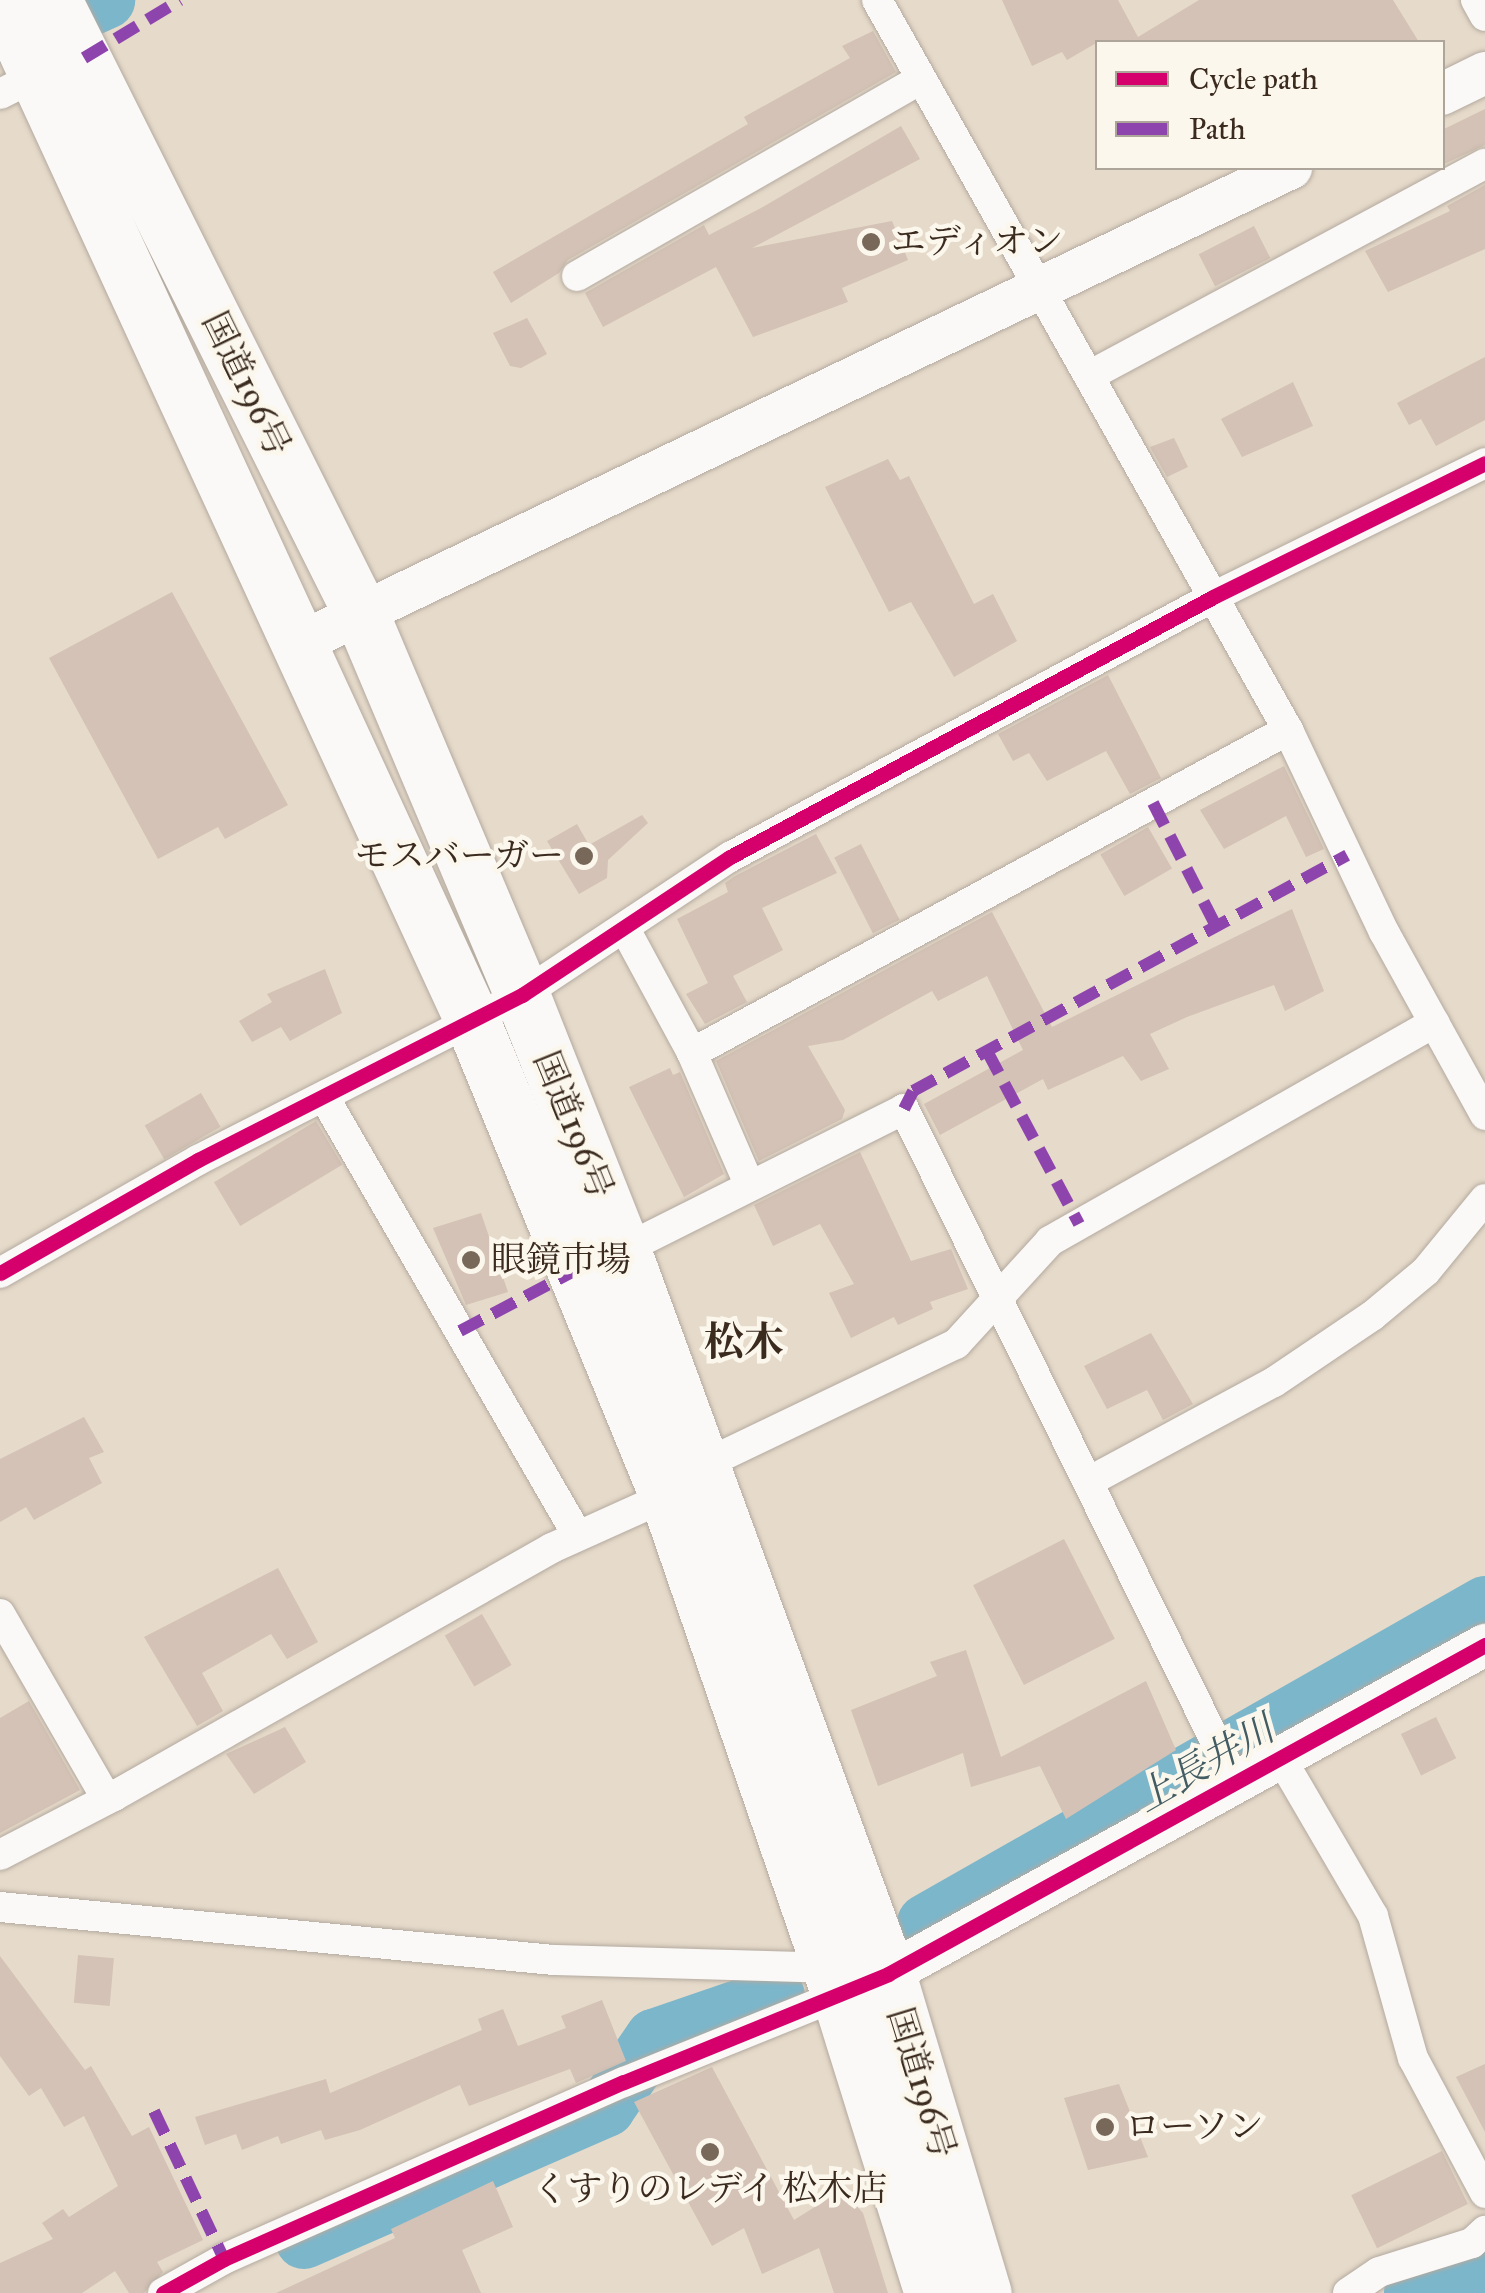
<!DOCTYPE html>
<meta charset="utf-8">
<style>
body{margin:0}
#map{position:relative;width:1485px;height:2293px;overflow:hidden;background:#e6daca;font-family:"IM FELL Great Primer","Noto Serif JP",serif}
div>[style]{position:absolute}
.river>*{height:58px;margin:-29px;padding:0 29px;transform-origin:29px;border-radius:29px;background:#7cb6cb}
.building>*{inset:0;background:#d3c2b5;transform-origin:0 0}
.roads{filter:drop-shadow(0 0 2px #b3aa9f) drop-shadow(0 0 2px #b3aa9f)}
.street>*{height:30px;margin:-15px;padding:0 15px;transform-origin:15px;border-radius:15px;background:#fbf9f7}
.secondary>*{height:42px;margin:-21px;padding:0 21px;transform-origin:21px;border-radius:21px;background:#fbf9f7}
.highway>*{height:55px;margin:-27.5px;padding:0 27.5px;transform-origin:27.5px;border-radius:27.5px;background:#fbf9f7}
.quiet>*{height:12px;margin-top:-6px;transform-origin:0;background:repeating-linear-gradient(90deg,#8e44ad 0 25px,transparent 0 37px)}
.cycleway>*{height:15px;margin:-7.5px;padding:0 7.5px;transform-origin:7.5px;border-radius:7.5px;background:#d6006c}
.dots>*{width:28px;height:28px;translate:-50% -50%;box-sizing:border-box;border:5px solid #fbf7ec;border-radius:50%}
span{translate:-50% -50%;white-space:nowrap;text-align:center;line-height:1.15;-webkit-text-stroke:9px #fbf7ec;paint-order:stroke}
.poi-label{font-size:35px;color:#3b2a1e}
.left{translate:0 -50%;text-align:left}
.right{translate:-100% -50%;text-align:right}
.street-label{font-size:35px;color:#3b2a1e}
.water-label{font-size:38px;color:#435c63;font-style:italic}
.quarter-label{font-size:40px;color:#3b2a1e;font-weight:700}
.legend{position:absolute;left:1095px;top:40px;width:350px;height:130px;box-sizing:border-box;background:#fbf7ec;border:2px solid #aea59a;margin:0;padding:12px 18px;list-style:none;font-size:30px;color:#3b2a1e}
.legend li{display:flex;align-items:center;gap:20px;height:50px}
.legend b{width:50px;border:2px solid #aea59a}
</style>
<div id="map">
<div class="river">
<i style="left:18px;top:40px;width:97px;rotate:-24.4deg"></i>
<i style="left:926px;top:1923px;width:643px;rotate:-29.63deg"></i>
<i style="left:304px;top:2240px;width:330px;rotate:-23.6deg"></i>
<i style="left:606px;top:2108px;width:85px;rotate:-55.6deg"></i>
<i style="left:654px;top:2038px;width:129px;rotate:-19deg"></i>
<i style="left:1413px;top:2293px;width:75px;rotate:-16.3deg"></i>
</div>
<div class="building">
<i style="clip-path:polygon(1002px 0,1118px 0,1138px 37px,1199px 0,1393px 0,1419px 42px,1098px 42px,1067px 60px,1062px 52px,1032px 66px)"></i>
<i style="clip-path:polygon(873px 31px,896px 72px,568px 260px,559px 273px,511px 303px,493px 272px,748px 124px,744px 117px,850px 58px,842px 46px)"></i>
<i style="clip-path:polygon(1485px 109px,1485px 145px,1442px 165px,1442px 130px)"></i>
<i style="clip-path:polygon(901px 126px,920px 159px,752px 248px,892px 221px,908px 260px,842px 288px,848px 302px,753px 337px,716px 267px,603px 327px,585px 293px,704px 225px,709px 235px,761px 208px)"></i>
<i style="clip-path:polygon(1485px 185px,1485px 249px,1388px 292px,1365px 251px,1450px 211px,1447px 206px)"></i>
<i style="left:1254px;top:226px;width:36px;height:62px;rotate:63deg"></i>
<i style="clip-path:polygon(527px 318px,547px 354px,521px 368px,510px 366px,493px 333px)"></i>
<i style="clip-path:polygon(1485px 357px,1485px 420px,1436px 446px,1421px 419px,1409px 425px,1397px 403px)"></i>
<i style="clip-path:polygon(1293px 382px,1313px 426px,1242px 457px,1221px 419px)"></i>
<i style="clip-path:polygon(1174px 438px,1188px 467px,1167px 477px,1150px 447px)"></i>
<i style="clip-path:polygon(888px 459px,900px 480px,909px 476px,974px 604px,993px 594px,1017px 641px,954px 677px,911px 602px,889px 612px,825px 487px)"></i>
<i style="clip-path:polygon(172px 592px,288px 805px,225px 839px,218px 827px,158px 859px,49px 658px)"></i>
<i style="clip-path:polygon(1108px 675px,1161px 778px,1130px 794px,1106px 751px,1047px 781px,1029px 753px,1013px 761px,998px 734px)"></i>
<i style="clip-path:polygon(1284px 766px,1324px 849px,1306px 857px,1286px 816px,1224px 849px,1200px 810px)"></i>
<i style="clip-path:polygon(642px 815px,648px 823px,608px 860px,607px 878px,579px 894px,547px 841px,577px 824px,589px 845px)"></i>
<i style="left:1148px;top:827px;width:48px;height:55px;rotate:60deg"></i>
<i style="clip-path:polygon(816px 834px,837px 873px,762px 908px,783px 950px,733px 976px,747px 1002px,705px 1024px,686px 994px,708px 983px,677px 919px,728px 892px,725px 883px,735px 876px)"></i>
<i style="left:861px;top:844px;width:85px;height:30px;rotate:63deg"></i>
<i style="clip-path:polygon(1292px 909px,1324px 991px,1285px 1011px,1274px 985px,1187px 1017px,1150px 1034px,1169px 1069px,1141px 1081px,1123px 1056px,1048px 1090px,1043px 1079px,940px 1135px,924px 1104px,1023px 1050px,987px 976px,938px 1001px,932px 991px,843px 1040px,808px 1046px,845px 1110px,842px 1119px,759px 1161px,716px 1061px,992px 912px,1052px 1027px)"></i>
<i style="clip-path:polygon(325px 969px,342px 1013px,290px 1041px,281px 1027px,252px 1042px,239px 1021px,272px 1002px,267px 994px)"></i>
<i style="clip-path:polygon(670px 1068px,673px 1075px,680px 1072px,724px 1174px,684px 1197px,629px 1087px)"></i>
<i style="left:201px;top:1093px;width:39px;height:65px;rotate:60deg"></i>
<i style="left:316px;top:1121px;width:51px;height:119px;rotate:59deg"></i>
<i style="clip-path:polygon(860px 1152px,911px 1261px,951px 1249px,968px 1289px,930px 1302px,933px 1309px,898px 1325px,894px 1317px,851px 1338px,829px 1293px,854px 1284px,820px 1224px,773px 1246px,754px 1205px)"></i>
<i style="clip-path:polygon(481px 1213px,508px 1292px,466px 1305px,433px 1228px)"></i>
<i style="clip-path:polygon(1151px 1333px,1193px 1404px,1163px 1420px,1147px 1390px,1107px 1409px,1084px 1366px)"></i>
<i style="clip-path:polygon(84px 1417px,104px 1452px,89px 1458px,102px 1483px,34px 1520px,26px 1507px,0 1522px,0 1459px)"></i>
<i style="left:1064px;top:1539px;width:112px;height:102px;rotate:63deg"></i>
<i style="clip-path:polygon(278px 1568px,318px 1642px,287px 1659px,271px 1634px,202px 1673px,223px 1711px,197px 1726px,144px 1637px)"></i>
<i style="left:482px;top:1614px;width:59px;height:43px;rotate:60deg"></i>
<i style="clip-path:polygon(966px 1650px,1001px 1757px,1146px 1681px,1176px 1750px,1066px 1819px,1040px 1766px,971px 1787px,963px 1753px,878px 1786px,851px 1710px,937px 1676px,930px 1662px)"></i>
<i style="clip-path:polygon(29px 1701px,80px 1790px,0 1833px,0 1718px)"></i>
<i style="left:1436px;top:1717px;width:46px;height:39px;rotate:64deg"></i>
<i style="clip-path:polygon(285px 1727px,306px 1762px,254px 1794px,226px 1754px)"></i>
<i style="left:78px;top:1955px;width:36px;height:48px;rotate:5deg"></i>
<i style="clip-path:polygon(0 1956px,85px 2070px,91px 2066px,132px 2136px,149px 2127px,203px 2240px,157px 2262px,163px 2272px,144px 2293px,129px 2293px,115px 2271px,82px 2293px,0 2293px,0 2263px,53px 2239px,42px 2223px,63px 2209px,69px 2217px,118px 2186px,84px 2116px,64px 2127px,41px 2088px,29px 2096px,0 2056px)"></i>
<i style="clip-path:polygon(602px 2000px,626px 2061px,576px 2083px,570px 2069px,469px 2106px,460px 2085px,360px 2130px,325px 2140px,321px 2130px,281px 2144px,278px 2136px,242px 2150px,236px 2134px,205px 2145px,195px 2117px,326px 2079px,330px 2093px,482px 2030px,478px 2019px,503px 2009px,518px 2046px,566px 2028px,561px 2016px)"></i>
<i style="clip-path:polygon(1485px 2064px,1485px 2132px,1456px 2077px)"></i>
<i style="clip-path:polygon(712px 2067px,794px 2220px,842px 2190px,863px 2213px,888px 2293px,834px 2293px,819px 2248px,762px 2274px,744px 2228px,712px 2246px,634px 2102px)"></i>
<i style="clip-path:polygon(1119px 2084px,1148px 2157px,1088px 2170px,1064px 2098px)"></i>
<i style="left:1442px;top:2151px;width:59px;height:101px;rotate:64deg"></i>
<i style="clip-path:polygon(493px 2181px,513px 2227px,462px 2250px,481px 2293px,276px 2293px,395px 2238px,391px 2229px)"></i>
</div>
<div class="roads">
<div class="street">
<i style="left:877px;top:0;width:838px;rotate:60.62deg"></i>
<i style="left:1288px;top:730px;width:224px;rotate:64.6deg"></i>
<i style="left:1384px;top:932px;width:209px;rotate:61.1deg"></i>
<i style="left:1476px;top:0;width:18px;rotate:61deg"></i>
<i style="left:0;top:94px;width:54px;rotate:-26.6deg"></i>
<i style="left:577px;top:276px;width:396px;rotate:-29.8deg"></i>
<i style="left:1089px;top:376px;width:449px;rotate:-28.2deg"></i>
<i style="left:625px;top:929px;width:141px;rotate:61.6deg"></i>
<i style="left:692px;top:1053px;width:143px;rotate:66.5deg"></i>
<i style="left:692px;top:1053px;width:678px;rotate:-28.46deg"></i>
<i style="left:324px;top:1097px;width:507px;rotate:59.95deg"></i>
<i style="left:623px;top:1250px;width:314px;rotate:-26.6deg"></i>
<i style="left:904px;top:1109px;width:747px;rotate:63.78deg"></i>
<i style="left:0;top:1273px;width:228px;rotate:-29.7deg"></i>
<i style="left:198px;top:1160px;width:364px;rotate:-27deg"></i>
<i style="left:522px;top:995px;width:250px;rotate:-33.6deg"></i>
<i style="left:730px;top:857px;width:549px;rotate:-28.29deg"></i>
<i style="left:1213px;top:597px;width:303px;rotate:-26.2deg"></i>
<i style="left:701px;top:1466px;width:283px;rotate:-25.6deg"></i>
<i style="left:956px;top:1344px;width:139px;rotate:-47.6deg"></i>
<i style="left:1050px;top:1241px;width:442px;rotate:-29.6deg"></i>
<i style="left:1088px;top:1482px;width:211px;rotate:-28.3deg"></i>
<i style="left:1274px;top:1382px;width:118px;rotate:-34deg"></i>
<i style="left:1372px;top:1316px;width:70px;rotate:-39.8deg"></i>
<i style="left:1426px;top:1271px;width:93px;rotate:-50.7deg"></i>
<i style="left:0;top:1614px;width:204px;rotate:60deg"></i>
<i style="left:102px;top:1791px;width:13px;rotate:23deg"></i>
<i style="left:114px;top:1796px;width:503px;rotate:-29.52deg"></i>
<i style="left:552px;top:1548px;width:126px;rotate:-24.3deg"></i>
<i style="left:1279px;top:1755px;width:186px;rotate:59.7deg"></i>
<i style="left:1373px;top:1916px;width:148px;rotate:74.3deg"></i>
<i style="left:1413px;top:2058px;width:153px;rotate:61.9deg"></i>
<i style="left:0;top:1855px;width:128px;rotate:-27.4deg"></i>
<i style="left:0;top:1907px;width:556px;rotate:5.47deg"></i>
<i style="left:553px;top:1960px;width:286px;rotate:1.6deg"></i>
<i style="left:163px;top:2293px;width:70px;rotate:-29.1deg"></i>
<i style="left:224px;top:2259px;width:437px;rotate:-23.9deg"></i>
<i style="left:624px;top:2082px;width:243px;rotate:-22deg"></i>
<i style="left:1348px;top:2293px;width:37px;rotate:-34deg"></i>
<i style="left:1379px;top:2272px;width:97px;rotate:-17.3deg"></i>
<i style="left:1472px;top:2243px;width:18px;rotate:-43deg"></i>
</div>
<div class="secondary">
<i style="left:1442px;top:94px;width:48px;rotate:-26deg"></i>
<i style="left:302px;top:642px;width:1097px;rotate:-25.61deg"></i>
<i style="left:888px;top:1974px;width:682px;rotate:-28.86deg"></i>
</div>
<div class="highway">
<i style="left:2px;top:0;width:1121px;rotate:65.26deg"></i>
<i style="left:471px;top:1018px;width:517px;rotate:67.7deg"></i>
<i style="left:667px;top:1496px;width:528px;rotate:70.98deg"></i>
<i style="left:839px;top:1995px;width:312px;rotate:72.7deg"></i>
<i style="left:54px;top:0;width:689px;rotate:63.43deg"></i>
<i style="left:362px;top:616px;width:411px;rotate:67.1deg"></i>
<i style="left:522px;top:995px;width:274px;rotate:68.4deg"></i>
<i style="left:623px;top:1250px;width:771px;rotate:69.9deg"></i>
<i style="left:888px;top:1974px;width:333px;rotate:73.3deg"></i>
</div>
</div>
<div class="quiet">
<i style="left:84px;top:58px;width:112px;rotate:-31.1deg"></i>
<i style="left:1153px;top:803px;width:138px;rotate:62.9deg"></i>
<i style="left:987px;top:1051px;width:196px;rotate:62deg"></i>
<i style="left:904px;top:1109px;width:20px;rotate:-63deg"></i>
<i style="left:913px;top:1091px;width:494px;rotate:-28.5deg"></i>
<i style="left:460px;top:1331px;width:129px;rotate:-27.8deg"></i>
<i style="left:154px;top:2111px;width:164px;rotate:64.7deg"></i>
</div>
<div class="cycleway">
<i style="left:0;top:1273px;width:228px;rotate:-29.7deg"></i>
<i style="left:198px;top:1160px;width:364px;rotate:-27deg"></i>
<i style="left:522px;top:995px;width:250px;rotate:-33.6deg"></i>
<i style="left:730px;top:857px;width:549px;rotate:-28.29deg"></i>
<i style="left:1213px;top:597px;width:303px;rotate:-26.2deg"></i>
<i style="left:163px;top:2293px;width:70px;rotate:-29.1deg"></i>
<i style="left:224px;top:2259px;width:437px;rotate:-23.9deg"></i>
<i style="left:624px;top:2082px;width:285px;rotate:-22.2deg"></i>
<i style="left:888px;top:1974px;width:682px;rotate:-28.86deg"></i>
</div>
<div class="dots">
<i style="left:871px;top:242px;background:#77685a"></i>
<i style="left:584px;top:856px;background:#77685a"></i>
<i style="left:471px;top:1260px;background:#77685a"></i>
<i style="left:1105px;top:2127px;background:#77685a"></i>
<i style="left:710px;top:2152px;background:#77685a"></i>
</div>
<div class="poi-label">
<span class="left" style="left:891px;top:242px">エディオン</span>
<span class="right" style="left:564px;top:856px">モスバーガー</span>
<span class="left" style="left:491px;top:1260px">眼鏡市場</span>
<span class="left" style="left:1125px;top:2127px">ローソン</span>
<span style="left:710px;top:2189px">くすりのレデイ 松木店</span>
</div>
<div class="street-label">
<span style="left:246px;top:384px;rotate:64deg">国道196号</span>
<span style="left:573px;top:1125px;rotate:68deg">国道196号</span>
<span style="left:921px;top:2083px;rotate:73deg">国道196号</span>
</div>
<div class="water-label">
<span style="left:1205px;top:1764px;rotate:-30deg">上長井川</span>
</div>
<div class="quarter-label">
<span style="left:744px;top:1342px">松木</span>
</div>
<ul class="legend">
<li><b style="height:12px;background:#d6006c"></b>Cycle path</li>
<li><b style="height:12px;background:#8e44ad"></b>Path</li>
</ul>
</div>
